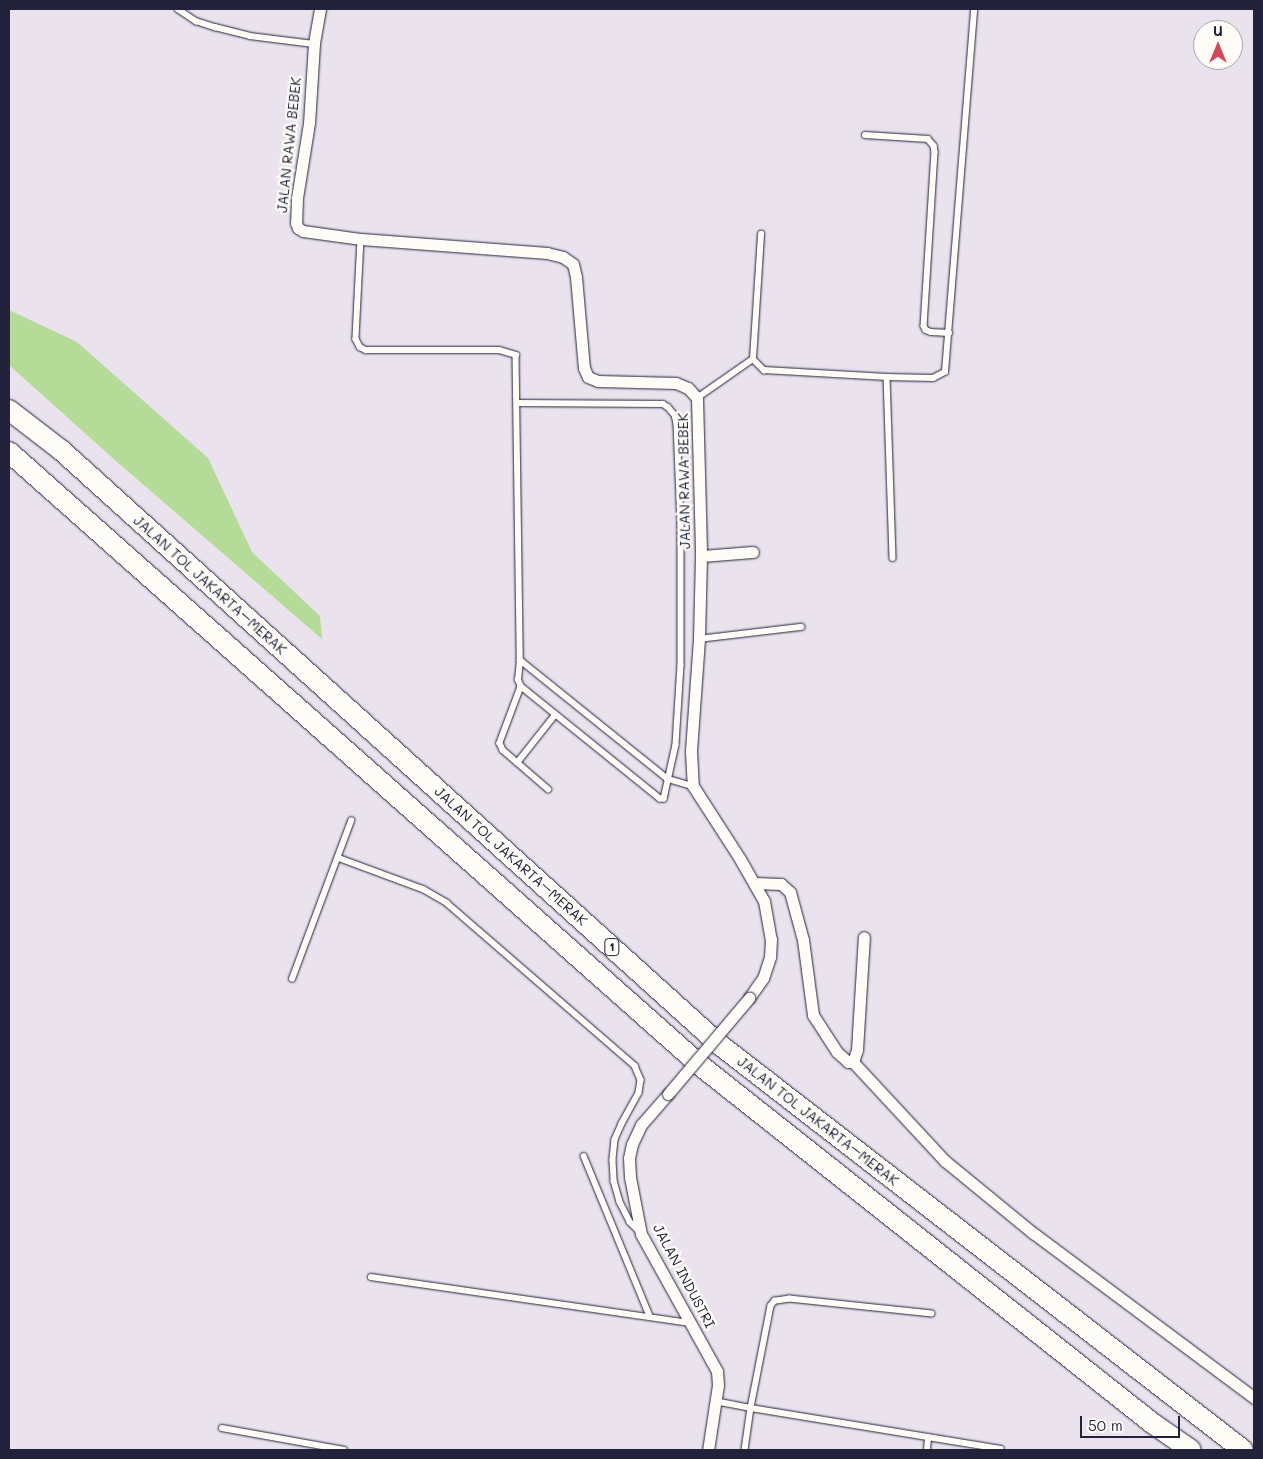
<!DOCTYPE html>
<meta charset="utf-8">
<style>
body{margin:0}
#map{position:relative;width:1263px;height:1459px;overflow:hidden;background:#eae2ed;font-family:Mali,sans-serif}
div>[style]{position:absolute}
.green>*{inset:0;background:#b4db97}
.roads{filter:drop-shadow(0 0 1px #22223b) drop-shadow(0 0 1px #22223b)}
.lane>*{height:5.5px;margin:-2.75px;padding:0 2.75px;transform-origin:2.75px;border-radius:2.75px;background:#fdfcf7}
.street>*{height:11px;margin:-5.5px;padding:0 5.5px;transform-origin:5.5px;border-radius:5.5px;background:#fdfcf7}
.highway>*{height:20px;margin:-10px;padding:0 10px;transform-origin:10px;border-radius:10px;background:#fdfcf7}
.bridges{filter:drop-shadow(0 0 1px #22223b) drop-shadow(0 0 1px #22223b)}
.street-bridge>*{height:11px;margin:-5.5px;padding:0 5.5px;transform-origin:5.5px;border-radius:5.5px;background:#fdfcf7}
span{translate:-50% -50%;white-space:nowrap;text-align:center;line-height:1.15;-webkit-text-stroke:5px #fdfcf7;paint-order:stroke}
.shield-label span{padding:1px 4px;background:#fdfcf7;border:1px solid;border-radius:4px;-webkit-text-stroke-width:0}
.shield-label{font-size:12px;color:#22223b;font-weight:700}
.street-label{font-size:14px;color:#22223b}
.frame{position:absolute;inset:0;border:10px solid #22223b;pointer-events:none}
.north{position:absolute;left:1193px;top:20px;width:50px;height:50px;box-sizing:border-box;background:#fdfcf7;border:1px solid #a5a5ac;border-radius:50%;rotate:0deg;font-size:14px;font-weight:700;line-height:20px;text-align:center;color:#22223b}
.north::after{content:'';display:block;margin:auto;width:18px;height:22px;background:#d1495b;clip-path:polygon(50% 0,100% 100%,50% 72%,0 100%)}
.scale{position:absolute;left:1080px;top:1416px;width:100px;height:22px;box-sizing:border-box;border:2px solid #22223b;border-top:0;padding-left:6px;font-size:15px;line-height:18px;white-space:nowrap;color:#22223b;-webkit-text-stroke:4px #fdfcf7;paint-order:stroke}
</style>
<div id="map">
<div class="green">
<i style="clip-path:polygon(9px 310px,77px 342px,208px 458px,252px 552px,320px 616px,322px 639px,116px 461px,9px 365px)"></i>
</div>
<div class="roads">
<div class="lane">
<i style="left:178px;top:9px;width:22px;rotate:34deg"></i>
<i style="left:196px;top:21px;width:20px;rotate:18deg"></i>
<i style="left:215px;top:27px;width:36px;rotate:14deg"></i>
<i style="left:250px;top:36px;width:64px;rotate:7.1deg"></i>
<i style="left:865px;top:135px;width:63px;rotate:3.6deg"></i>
<i style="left:928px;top:139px;width:9px;rotate:49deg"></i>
<i style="left:934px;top:146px;width:6px;rotate:81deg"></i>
<i style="left:935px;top:152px;width:174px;rotate:93.6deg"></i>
<i style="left:924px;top:326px;width:4px;rotate:63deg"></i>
<i style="left:926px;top:330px;width:5px;rotate:22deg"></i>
<i style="left:931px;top:332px;width:18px;rotate:3deg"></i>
<i style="left:361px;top:239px;width:100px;rotate:92.9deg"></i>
<i style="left:356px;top:339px;width:9px;rotate:63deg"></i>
<i style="left:360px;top:347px;width:7px;rotate:27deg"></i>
<i style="left:366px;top:350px;width:133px"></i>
<i style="left:499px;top:350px;width:18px;rotate:16deg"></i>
<i style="left:516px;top:355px;width:305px;rotate:89.2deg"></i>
<i style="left:520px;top:660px;width:190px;rotate:38.8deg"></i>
<i style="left:668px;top:779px;width:26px;rotate:16deg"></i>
<i style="left:753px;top:359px;width:125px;rotate:-86.3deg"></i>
<i style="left:887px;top:377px;width:181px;rotate:88.1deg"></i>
<i style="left:697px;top:398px;width:68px;rotate:-34.9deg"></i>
<i style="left:753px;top:359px;width:16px;rotate:45deg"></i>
<i style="left:764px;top:370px;width:123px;rotate:3.3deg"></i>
<i style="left:887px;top:377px;width:46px;rotate:1.2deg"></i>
<i style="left:933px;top:378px;width:13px;rotate:-27deg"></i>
<i style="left:945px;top:372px;width:364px;rotate:-85.4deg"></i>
<i style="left:517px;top:403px;width:146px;rotate:0.4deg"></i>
<i style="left:663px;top:404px;width:6px;rotate:31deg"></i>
<i style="left:668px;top:407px;width:11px;rotate:49deg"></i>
<i style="left:675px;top:415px;width:9px;rotate:77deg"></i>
<i style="left:677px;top:424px;width:101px;rotate:87.7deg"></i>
<i style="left:681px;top:525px;width:140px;rotate:90deg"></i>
<i style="left:681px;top:665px;width:80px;rotate:93.6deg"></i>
<i style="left:676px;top:745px;width:55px;rotate:102.5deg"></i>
<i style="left:664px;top:799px;width:4px;rotate:180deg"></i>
<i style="left:660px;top:799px;width:179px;rotate:-141.1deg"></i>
<i style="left:521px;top:687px;width:8px;rotate:-113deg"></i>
<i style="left:518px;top:680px;width:20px;rotate:-84deg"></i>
<i style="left:699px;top:639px;width:103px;rotate:-6.7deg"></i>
<i style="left:521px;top:687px;width:60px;rotate:110.6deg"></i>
<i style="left:500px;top:743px;width:8px;rotate:67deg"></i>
<i style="left:503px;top:750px;width:60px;rotate:40.9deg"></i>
<i style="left:517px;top:763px;width:61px;rotate:-51.6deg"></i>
<i style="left:339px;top:858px;width:90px;rotate:20.3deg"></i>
<i style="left:423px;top:889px;width:28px;rotate:30deg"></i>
<i style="left:447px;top:903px;width:249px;rotate:40.9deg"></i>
<i style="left:635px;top:1066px;width:15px;rotate:67deg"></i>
<i style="left:641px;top:1080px;width:13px;rotate:99deg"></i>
<i style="left:639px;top:1093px;width:35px;rotate:119deg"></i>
<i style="left:622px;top:1124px;width:17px;rotate:114deg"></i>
<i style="left:615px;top:1140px;width:20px;rotate:96deg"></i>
<i style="left:613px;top:1160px;width:21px;rotate:87deg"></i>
<i style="left:614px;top:1181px;width:22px;rotate:74deg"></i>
<i style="left:620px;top:1202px;width:22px;rotate:63deg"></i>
<i style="left:630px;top:1222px;width:13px;rotate:45deg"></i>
<i style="left:292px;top:979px;width:169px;rotate:-69.5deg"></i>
<i style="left:584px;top:1156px;width:173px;rotate:67.6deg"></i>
<i style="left:371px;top:1277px;width:321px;rotate:8.2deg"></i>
<i style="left:932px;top:1314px;width:143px;rotate:-174deg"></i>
<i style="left:790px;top:1299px;width:15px;rotate:172deg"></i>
<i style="left:775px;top:1301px;width:6px;rotate:129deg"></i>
<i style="left:771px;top:1306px;width:104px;rotate:101.1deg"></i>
<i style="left:751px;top:1408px;width:253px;rotate:9.3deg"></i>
<i style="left:715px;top:1401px;width:37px;rotate:11deg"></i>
<i style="left:751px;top:1408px;width:42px;rotate:98.1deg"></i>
<i style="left:222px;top:1428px;width:124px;rotate:10.2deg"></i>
<i style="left:927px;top:1450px;width:12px;rotate:-85deg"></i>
</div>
<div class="street">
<i style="left:320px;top:9px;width:36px;rotate:100deg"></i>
<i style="left:314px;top:44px;width:79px;rotate:93.6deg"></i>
<i style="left:309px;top:123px;width:76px;rotate:99.1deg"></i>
<i style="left:297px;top:198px;width:25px;rotate:92deg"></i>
<i style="left:296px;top:223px;width:5px;rotate:68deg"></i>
<i style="left:298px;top:228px;width:6px;rotate:31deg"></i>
<i style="left:303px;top:231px;width:59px;rotate:7.9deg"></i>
<i style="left:361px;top:239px;width:187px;rotate:4.3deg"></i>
<i style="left:547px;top:253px;width:16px;rotate:14deg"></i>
<i style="left:563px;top:257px;width:12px;rotate:35deg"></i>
<i style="left:573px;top:264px;width:13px;rotate:77deg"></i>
<i style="left:576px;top:277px;width:91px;rotate:85deg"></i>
<i style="left:584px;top:368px;width:10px;rotate:66deg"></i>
<i style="left:588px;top:377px;width:11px;rotate:22deg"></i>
<i style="left:598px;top:381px;width:78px;rotate:1.5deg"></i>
<i style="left:676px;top:383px;width:13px;rotate:23deg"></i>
<i style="left:688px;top:388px;width:13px;rotate:48deg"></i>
<i style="left:697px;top:398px;width:158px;rotate:88.5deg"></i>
<i style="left:701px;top:556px;width:83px;rotate:91.4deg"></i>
<i style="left:699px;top:639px;width:112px;rotate:94.1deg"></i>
<i style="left:691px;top:751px;width:35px;rotate:87deg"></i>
<i style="left:693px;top:786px;width:87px;rotate:57.2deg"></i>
<i style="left:740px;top:859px;width:48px;rotate:60.3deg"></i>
<i style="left:764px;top:901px;width:39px;rotate:80deg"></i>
<i style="left:771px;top:939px;width:18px;rotate:93deg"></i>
<i style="left:770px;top:957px;width:22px;rotate:108deg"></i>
<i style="left:763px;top:978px;width:24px;rotate:125deg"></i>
<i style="left:701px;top:556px;width:52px;rotate:-4.4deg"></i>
<i style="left:754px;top:883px;width:27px;rotate:2deg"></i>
<i style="left:781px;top:884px;width:12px;rotate:42deg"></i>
<i style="left:790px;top:892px;width:50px;rotate:74.8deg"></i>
<i style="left:803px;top:940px;width:76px;rotate:82.4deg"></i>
<i style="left:813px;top:1015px;width:44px;rotate:57deg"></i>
<i style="left:837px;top:1052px;width:15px;rotate:42deg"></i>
<i style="left:848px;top:1062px;width:5px"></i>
<i style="left:853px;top:1062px;width:13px;rotate:-72deg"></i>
<i style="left:857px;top:1050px;width:113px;rotate:-86.5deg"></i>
<i style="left:853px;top:1062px;width:135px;rotate:47.1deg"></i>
<i style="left:945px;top:1161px;width:114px;rotate:39.3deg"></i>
<i style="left:1033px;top:1233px;width:276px;rotate:36.7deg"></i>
<i style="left:668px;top:1094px;width:41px;rotate:131.1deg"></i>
<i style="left:641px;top:1125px;width:21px;rotate:115deg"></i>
<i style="left:632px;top:1144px;width:14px;rotate:102deg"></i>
<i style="left:629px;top:1158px;width:19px;rotate:87deg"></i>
<i style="left:630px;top:1177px;width:58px;rotate:79.1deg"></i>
<i style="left:641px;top:1234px;width:157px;rotate:61deg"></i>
<i style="left:717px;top:1371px;width:14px;rotate:86deg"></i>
<i style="left:718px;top:1385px;width:66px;rotate:98.7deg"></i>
</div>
<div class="highway">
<i style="left:9px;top:410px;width:66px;rotate:37.6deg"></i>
<i style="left:61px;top:450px;width:888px;rotate:42.08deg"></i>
<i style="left:720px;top:1045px;width:661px;rotate:37.75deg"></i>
<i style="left:9px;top:452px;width:925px;rotate:41.58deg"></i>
<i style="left:701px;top:1066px;width:575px;rotate:38.36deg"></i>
<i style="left:1152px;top:1423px;width:47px;rotate:34.7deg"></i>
</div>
</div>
<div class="bridges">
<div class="street-bridge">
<i style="left:668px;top:1094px;width:126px;rotate:-49.8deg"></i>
</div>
</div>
<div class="shield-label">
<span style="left:612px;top:947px">1</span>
</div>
<div class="street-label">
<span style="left:289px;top:145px;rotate:-84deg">JALAN RAWA BEBEK</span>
<span style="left:684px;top:481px;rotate:-91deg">JALAN RAWA BEBEK</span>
<span style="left:210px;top:585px;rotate:42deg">JALAN TOL JAKARTA–MERAK</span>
<span style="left:511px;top:856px;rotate:42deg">JALAN TOL JAKARTA–MERAK</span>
<span style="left:818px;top:1121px;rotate:38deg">JALAN TOL JAKARTA–MERAK</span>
<span style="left:684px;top:1276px;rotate:62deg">JALAN INDUSTRI</span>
</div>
<div class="frame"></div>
<div class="north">U</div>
<div class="scale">50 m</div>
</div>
